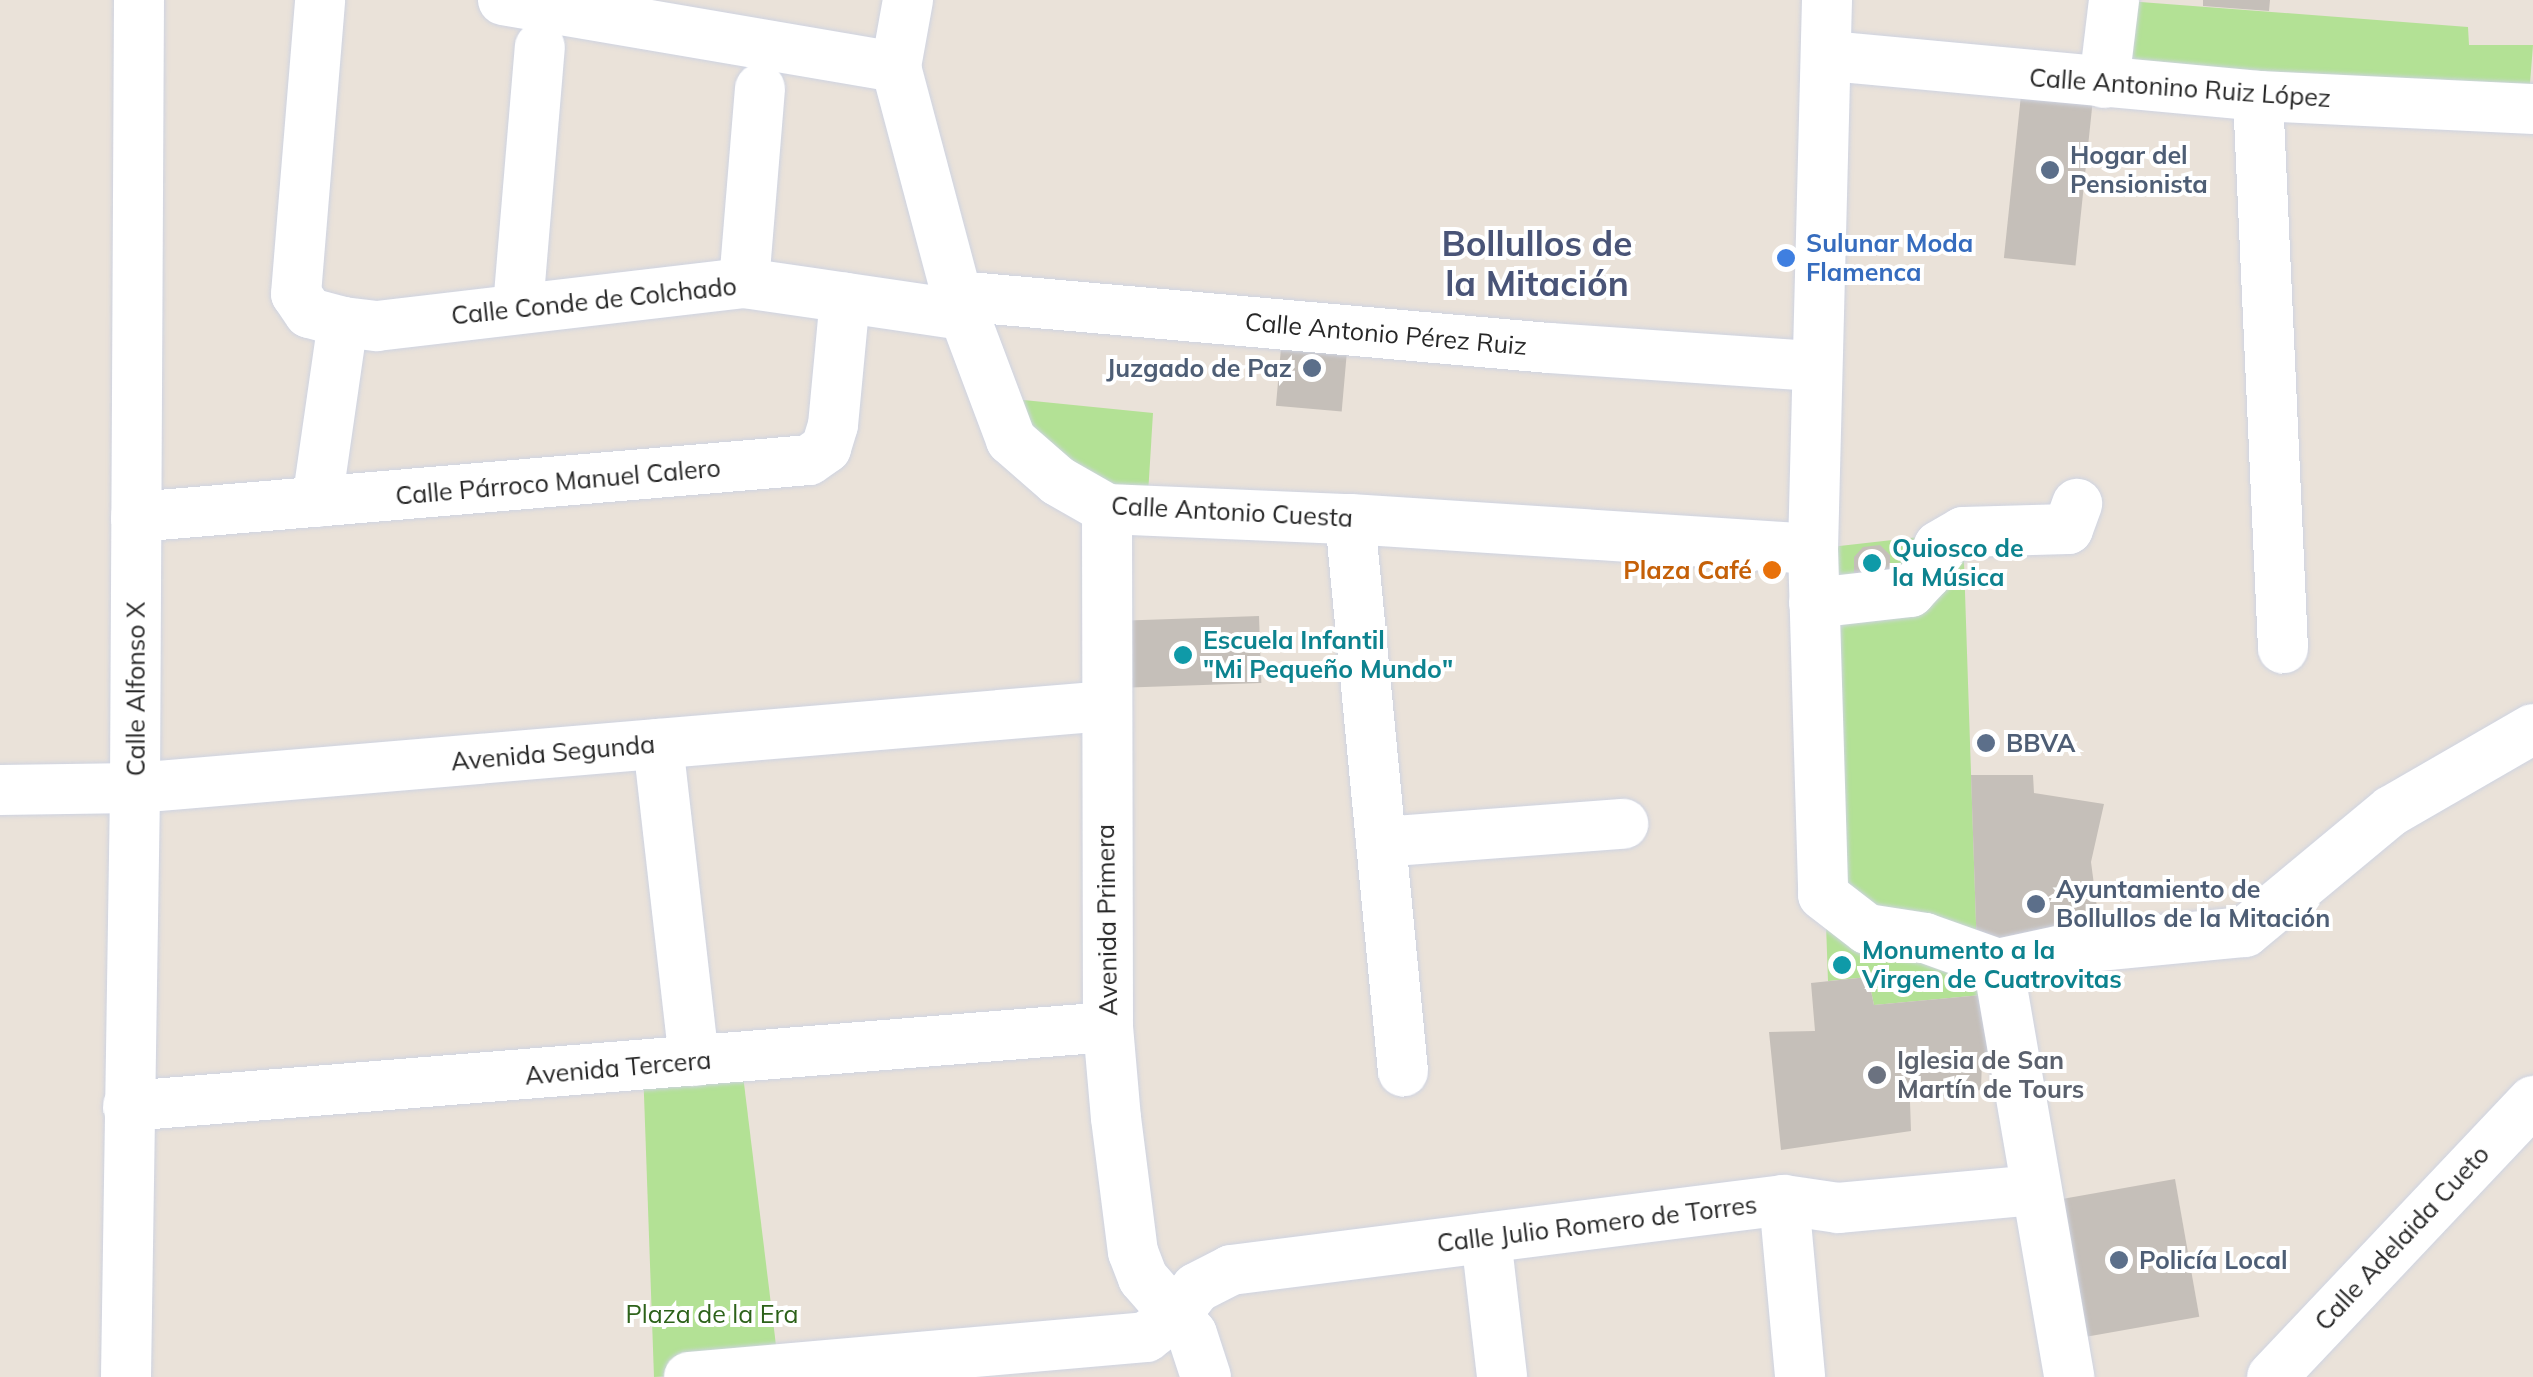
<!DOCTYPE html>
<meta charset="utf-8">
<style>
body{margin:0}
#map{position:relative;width:2533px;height:1377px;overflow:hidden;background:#eae2d9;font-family:Mulish,sans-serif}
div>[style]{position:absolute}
.green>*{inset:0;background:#b3e195}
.building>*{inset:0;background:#c5bfb9;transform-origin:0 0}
.roads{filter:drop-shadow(0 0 2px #ced3e1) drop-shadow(0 0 2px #ced3e1)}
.minor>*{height:50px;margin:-25px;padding:0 25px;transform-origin:25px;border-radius:25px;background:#fff}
.dots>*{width:28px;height:28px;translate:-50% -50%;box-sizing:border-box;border:5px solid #fff;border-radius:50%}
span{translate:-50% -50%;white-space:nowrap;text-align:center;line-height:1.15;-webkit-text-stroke:8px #fff;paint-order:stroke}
.street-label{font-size:25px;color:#272727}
.service-label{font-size:25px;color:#4e5e75;font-weight:700}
.left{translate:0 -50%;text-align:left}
.right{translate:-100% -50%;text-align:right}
.shop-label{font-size:25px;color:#366cbe;font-weight:700}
.culture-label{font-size:25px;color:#0d838f;font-weight:700}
.food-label{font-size:25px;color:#c56008;font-weight:700}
.worship-label{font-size:25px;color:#5b616d;font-weight:700}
.park-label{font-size:25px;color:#2d621a}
.district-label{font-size:35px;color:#495477;font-weight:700}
</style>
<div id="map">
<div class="green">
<i style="clip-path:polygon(2114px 0,2468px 27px,2469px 45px,2533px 45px,2528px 109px,2104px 83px)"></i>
<i style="clip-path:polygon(994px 397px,1153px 413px,1147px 511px,1107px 509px)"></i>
<i style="clip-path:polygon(1963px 532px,1977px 953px,2003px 993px,1874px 1005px,1868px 977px,1828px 981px,1813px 549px)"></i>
<i style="clip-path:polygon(741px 1059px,779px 1370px,654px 1377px,643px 1067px)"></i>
</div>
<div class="building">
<i style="clip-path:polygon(2203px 0,2270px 0,2269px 11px,2203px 6px)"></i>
<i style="left:2023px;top:76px;width:72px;height:183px;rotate:6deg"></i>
<i style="left:1283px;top:325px;width:66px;height:81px;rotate:5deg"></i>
<i style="clip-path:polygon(1880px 545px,1890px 555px,1890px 570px,1866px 584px,1854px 573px,1854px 557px,1863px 547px)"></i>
<i style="left:1259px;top:616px;width:67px;height:153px;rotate:88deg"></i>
<i style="clip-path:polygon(1971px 775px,2033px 775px,2034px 793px,2104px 804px,2091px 862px,2102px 946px,1977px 953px)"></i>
<i style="clip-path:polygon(1868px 977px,1874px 1005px,2003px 993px,2013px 1056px,1982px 1059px,1981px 1090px,1910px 1102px,1911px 1131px,1781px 1150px,1769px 1032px,1815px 1031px,1811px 983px)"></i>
<i style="left:2175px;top:1179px;width:140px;height:139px;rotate:80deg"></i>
</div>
<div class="roads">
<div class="minor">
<i style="left:503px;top:0;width:399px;rotate:9.7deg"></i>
<i style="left:908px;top:0;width:68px;rotate:100.2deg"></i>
<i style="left:896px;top:67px;width:237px;rotate:75.1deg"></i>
<i style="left:957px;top:296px;width:154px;rotate:69.4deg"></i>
<i style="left:1011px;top:440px;width:62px;rotate:41.1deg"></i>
<i style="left:1058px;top:481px;width:56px;rotate:29.7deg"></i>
<i style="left:1107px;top:509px;width:243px;rotate:2.4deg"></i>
<i style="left:1350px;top:519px;width:464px;rotate:3.7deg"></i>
<i style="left:1827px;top:0;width:549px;rotate:91.46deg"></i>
<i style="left:1813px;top:549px;width:346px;rotate:88.3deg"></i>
<i style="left:1823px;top:895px;width:56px;rotate:37.7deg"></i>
<i style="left:1867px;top:929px;width:59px;rotate:8.8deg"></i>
<i style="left:1925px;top:938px;width:77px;rotate:19.6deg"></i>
<i style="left:1829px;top:56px;width:431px;rotate:5.3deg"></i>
<i style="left:2258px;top:96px;width:275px;rotate:2.7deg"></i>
<i style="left:2104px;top:83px;width:84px;rotate:-83.1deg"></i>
<i style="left:2258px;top:96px;width:553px;rotate:87.41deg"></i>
<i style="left:744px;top:283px;width:195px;rotate:-85.3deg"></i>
<i style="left:957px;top:296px;width:594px;rotate:5.02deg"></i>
<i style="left:1549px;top:348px;width:267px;rotate:3.9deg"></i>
<i style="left:518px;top:307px;width:261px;rotate:-85.2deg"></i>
<i style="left:343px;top:322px;width:34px;rotate:7deg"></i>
<i style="left:377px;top:326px;width:370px;rotate:-6.7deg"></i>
<i style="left:744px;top:283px;width:221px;rotate:8.3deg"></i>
<i style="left:317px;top:502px;width:182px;rotate:-81.8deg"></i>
<i style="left:343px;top:322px;width:35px;rotate:-165deg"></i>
<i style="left:309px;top:313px;width:23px;rotate:-124deg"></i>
<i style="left:296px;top:294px;width:295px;rotate:-85.3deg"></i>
<i style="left:1107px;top:509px;width:518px;rotate:89.89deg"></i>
<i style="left:1108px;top:1027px;width:91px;rotate:85deg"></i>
<i style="left:1116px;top:1118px;width:135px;rotate:82.8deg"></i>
<i style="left:1133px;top:1252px;width:28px;rotate:69deg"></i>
<i style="left:1143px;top:1278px;width:74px;rotate:48.8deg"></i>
<i style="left:1192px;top:1334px;width:45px;rotate:72deg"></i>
<i style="left:136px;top:517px;width:675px;rotate:-4.84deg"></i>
<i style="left:809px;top:460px;width:21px;rotate:-35deg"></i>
<i style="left:826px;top:448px;width:24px;rotate:-73deg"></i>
<i style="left:833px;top:425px;width:128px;rotate:-84.6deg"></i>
<i style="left:1350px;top:519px;width:555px;rotate:84.52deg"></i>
<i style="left:1814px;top:603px;width:97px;rotate:-6.5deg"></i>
<i style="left:1910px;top:592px;width:25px;rotate:-47deg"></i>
<i style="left:1927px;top:574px;width:30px;rotate:-67deg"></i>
<i style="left:1939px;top:546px;width:28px;rotate:-30deg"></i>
<i style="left:1963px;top:532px;width:105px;rotate:-1.6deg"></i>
<i style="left:2068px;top:529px;width:27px;rotate:-70deg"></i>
<i style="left:658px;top:744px;width:319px;rotate:83.5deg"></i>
<i style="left:0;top:790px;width:135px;rotate:-0.8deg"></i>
<i style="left:135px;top:788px;width:973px;rotate:-4.83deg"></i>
<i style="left:1381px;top:842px;width:243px;rotate:-4.3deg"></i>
<i style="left:1998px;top:964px;width:71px;rotate:-12.3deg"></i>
<i style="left:2067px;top:949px;width:179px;rotate:-5.5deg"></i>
<i style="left:2245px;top:932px;width:190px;rotate:-39.7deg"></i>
<i style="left:2391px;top:811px;width:164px;rotate:-30deg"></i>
<i style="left:1998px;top:964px;width:419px;rotate:80.2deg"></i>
<i style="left:128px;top:1106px;width:983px;rotate:-4.61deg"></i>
<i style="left:1784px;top:1200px;width:178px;rotate:84.8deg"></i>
<i style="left:1486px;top:1238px;width:140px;rotate:83.4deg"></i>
<i style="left:126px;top:1377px;width:589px;rotate:-89.12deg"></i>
<i style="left:135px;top:788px;width:788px;rotate:-89.71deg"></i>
<i style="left:689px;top:1377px;width:459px;rotate:-5deg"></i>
<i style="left:1146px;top:1337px;width:38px;rotate:-37deg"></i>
<i style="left:1176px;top:1314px;width:33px;rotate:-52deg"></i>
<i style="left:1196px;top:1288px;width:39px;rotate:-27deg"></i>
<i style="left:1231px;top:1270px;width:557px;rotate:-7.21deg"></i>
<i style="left:1784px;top:1200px;width:55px;rotate:8.4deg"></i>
<i style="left:1838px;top:1208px;width:199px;rotate:-5.2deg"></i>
<i style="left:2272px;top:1377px;width:380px;rotate:-46.6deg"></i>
</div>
</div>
<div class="dots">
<i style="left:2050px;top:170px;background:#5c6f8a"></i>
<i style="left:1786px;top:258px;background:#3f7fe0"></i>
<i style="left:1312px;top:368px;background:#5c6f8a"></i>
<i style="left:1872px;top:563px;background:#0f9aa8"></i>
<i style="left:1772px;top:570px;background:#e8710a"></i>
<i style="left:1183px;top:655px;background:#0f9aa8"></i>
<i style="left:1986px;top:743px;background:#5c6f8a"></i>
<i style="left:2036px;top:904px;background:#5c6f8a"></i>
<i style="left:1842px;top:965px;background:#0f9aa8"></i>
<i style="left:1877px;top:1075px;background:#6b7280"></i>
<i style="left:2119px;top:1260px;background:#5c6f8a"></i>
</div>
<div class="street-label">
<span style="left:2180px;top:88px;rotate:4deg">Calle Antonino Ruiz López</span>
<span style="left:594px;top:301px;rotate:-6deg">Calle Conde de Colchado</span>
<span style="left:1386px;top:334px;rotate:5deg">Calle Antonio Pérez Ruiz</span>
<span style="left:558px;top:482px;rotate:-5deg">Calle Párroco Manuel Calero</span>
<span style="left:1232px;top:512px;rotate:3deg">Calle Antonio Cuesta</span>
<span style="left:136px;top:689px;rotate:-90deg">Calle Alfonso X</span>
<span style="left:553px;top:753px;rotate:-5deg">Avenida Segunda</span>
<span style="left:1107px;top:920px;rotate:-91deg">Avenida Primera</span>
<span style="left:618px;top:1068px;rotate:-5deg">Avenida Tercera</span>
<span style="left:1597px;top:1224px;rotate:-7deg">Calle Julio Romero de Torres</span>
<span style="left:2402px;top:1238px;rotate:-47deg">Calle Adelaida Cueto</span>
</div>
<div class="service-label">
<span class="left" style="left:2070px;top:170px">Hogar del<br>Pensionista</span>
<span class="right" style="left:1292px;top:368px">Juzgado de Paz</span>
<span class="left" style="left:2006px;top:743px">BBVA</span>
<span class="left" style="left:2056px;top:904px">Ayuntamiento de<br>Bollullos de la Mitación</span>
<span class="left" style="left:2139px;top:1260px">Policía Local</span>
</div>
<div class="shop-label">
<span class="left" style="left:1806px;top:258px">Sulunar Moda<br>Flamenca</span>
</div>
<div class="culture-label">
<span class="left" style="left:1892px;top:563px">Quiosco de<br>la Música</span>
<span class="left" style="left:1203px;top:655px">Escuela Infantil<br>"Mi Pequeño Mundo"</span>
<span class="left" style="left:1862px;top:965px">Monumento a la<br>Virgen de Cuatrovitas</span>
</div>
<div class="food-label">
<span class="right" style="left:1752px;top:570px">Plaza Café</span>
</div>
<div class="worship-label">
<span class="left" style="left:1897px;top:1075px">Iglesia de San<br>Martín de Tours</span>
</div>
<div class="park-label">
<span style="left:712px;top:1314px">Plaza de la Era</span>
</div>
<div class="district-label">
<span style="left:1537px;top:263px">Bollullos de<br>la Mitación</span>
</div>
</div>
